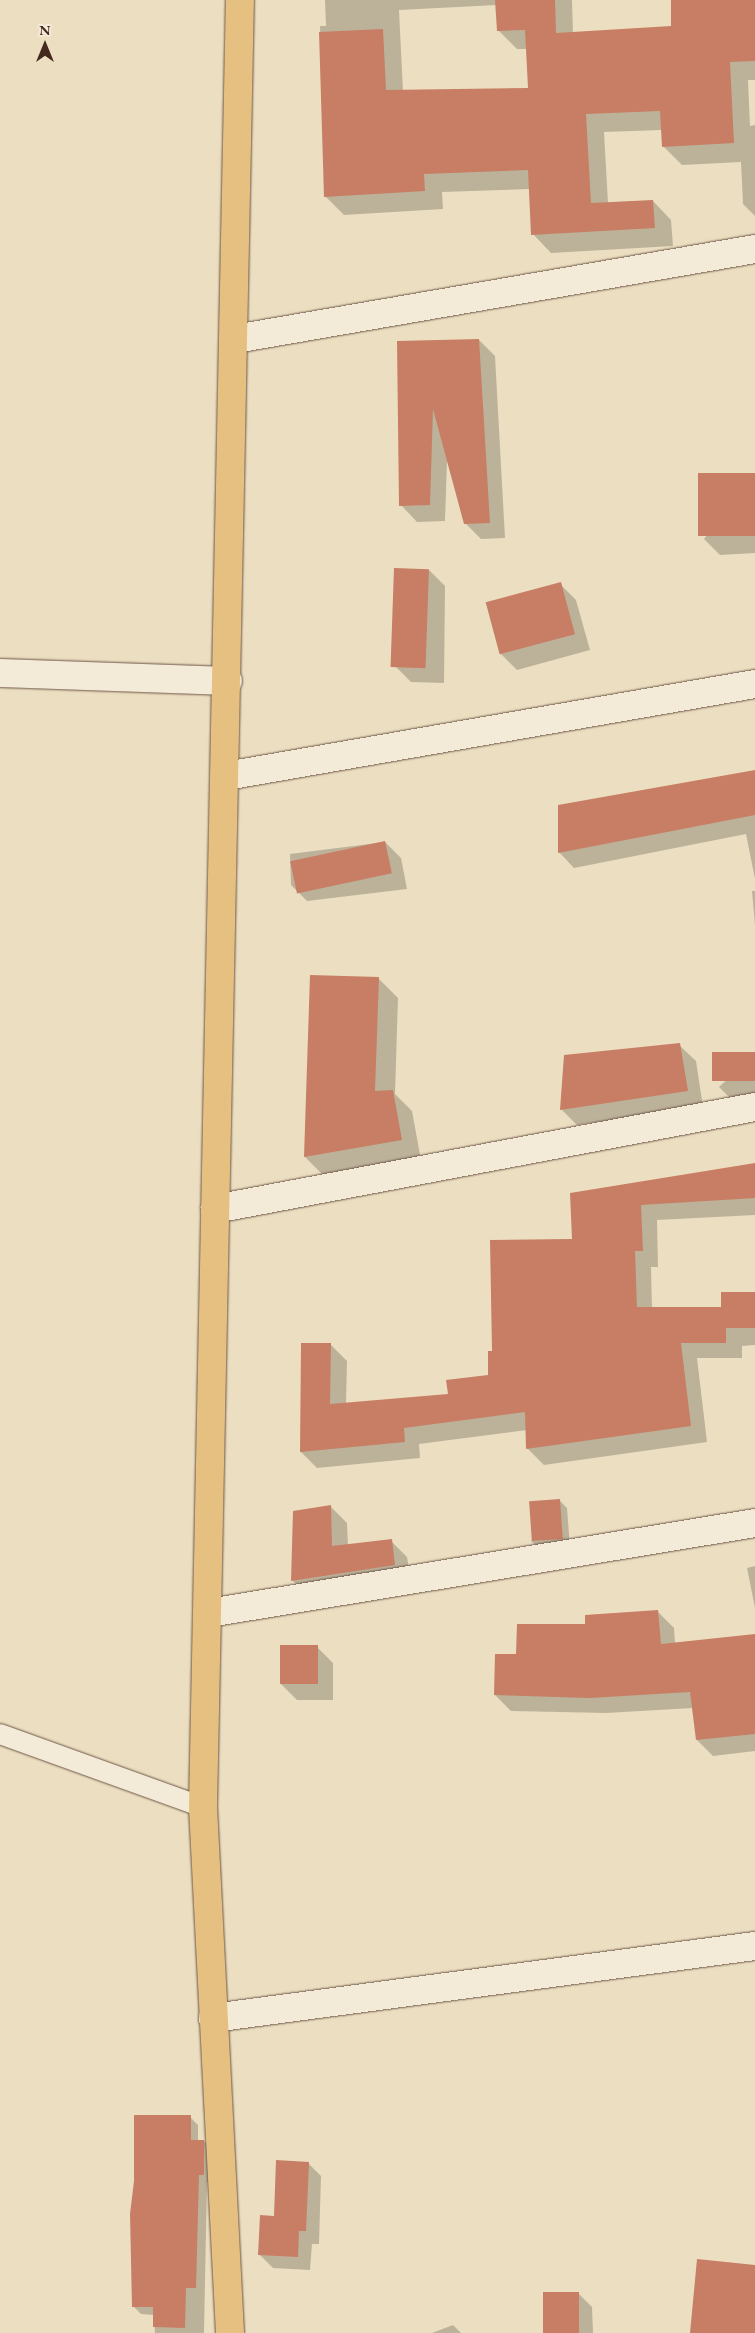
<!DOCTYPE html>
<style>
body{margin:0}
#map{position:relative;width:755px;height:2333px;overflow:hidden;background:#ecdfc1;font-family:"EB Garamond",serif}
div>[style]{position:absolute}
.shadow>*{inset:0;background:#0003}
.building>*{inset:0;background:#c77e64;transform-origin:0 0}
.roads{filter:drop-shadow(0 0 1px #6e5648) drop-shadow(0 0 1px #6e5648)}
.service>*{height:20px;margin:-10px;padding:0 10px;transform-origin:10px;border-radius:10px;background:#f3ead7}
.minor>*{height:28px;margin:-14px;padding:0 14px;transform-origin:14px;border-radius:14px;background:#f3ead7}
.primary>*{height:28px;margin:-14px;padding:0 14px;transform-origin:14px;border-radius:14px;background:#e6c080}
span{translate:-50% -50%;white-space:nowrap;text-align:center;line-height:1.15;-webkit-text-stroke:4px #f3ead7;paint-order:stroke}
.north{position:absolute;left:20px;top:20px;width:50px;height:50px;-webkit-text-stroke:4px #f3ead7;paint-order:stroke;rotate:0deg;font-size:14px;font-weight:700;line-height:20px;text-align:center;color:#44291f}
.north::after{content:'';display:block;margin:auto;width:18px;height:22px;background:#44291f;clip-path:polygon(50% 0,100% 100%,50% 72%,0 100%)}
</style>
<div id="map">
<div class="shadow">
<i style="clip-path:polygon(evenodd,325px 0,572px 0,573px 33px,673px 27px,673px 0,755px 0,755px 80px,748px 80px,750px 126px,755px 125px,755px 216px,743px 204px,741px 162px,682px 165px,663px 146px,662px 130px,604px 132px,608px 203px,653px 201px,671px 220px,673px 246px,551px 253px,533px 234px,530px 189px,442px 192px,443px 209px,344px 215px,325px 196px,320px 26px,326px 26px,325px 0,497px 5px,498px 30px,517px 49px,527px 49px,529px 89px,403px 91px,399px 10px,497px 5px)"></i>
<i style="clip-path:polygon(479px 340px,495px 356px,505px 538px,481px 539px,465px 523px,447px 460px,445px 521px,417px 522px,401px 505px,399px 343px)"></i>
<i style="clip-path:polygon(755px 475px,755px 553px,720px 555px,704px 539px)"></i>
<i style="clip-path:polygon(429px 570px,445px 586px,444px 683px,411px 682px,395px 666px)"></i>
<i style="clip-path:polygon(560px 584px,576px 600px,590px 650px,517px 670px,501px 654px)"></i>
<i style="clip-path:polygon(755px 771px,755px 879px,746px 834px,574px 868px,559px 852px)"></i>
<i style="clip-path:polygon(385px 842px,401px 858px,407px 889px,307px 901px,291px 885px,290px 854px)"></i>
<i style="clip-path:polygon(752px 891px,755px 891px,755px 925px)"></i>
<i style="clip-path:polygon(378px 978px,398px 998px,395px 1094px,412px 1111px,421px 1160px,324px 1176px,305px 1157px)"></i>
<i style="clip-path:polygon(679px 1045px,696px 1061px,703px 1107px,577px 1125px,561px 1109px)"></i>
<i style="clip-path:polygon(755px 1053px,755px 1099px,735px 1103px,719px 1087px)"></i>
<i style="clip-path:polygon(755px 1165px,755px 1215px,657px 1220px,658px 1267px,651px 1267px,652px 1309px,722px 1309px,755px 1293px,755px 1345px,742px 1346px,742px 1358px,697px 1358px,707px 1442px,544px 1465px,528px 1449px,527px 1430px,419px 1444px,420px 1458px,317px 1468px,301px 1452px,330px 1344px,347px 1361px,346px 1404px,449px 1395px,489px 1376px,493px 1353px,573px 1240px,571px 1194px)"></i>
<i style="clip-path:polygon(559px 1500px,567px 1508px,570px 1547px,540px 1549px,531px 1541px)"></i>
<i style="clip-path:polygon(331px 1507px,347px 1523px,348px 1546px,391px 1541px,407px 1557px,411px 1581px,308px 1596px,292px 1580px)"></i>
<i style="clip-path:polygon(755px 1566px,755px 1608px,747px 1568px)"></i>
<i style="clip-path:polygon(658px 1612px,674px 1628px,675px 1644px,755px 1635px,755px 1751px,713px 1756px,697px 1740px,693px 1708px,606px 1713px,511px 1711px,495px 1695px,517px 1655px,587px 1625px)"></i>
<i style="clip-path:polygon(317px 1647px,333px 1663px,333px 1700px,297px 1700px,281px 1684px)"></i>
<i style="clip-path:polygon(190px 2117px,198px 2125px,198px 2141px,204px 2141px,212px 2149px,212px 2182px,207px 2182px,204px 2333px,155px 2333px,154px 2315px,141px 2314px,133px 2306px)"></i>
<i style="clip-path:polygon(308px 2163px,321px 2176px,319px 2244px,312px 2244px,310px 2270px,273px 2268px,260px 2255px,275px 2217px)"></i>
<i style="clip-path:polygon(578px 2293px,592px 2307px,593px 2333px,545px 2333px)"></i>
<i style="clip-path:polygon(453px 2325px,461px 2333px,432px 2333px)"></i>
</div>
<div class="building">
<i style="clip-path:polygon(495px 0,555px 0,556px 33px,671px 26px,671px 0,755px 0,755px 61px,730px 62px,734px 143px,662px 147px,660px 111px,586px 114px,591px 203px,653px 200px,655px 228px,531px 235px,528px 170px,424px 174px,425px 191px,324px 197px,319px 32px,383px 29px,386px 90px,528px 88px,525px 30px,497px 31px)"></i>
<i style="clip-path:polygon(479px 339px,490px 523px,464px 524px,433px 409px,430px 505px,399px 506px,397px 341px)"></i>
<i style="left:755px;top:473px;width:63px;height:57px;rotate:90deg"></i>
<i style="left:394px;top:568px;width:35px;height:99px;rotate:2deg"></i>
<i style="left:561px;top:582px;width:54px;height:78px;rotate:75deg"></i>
<i style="clip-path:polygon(755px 770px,755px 815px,558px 853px,558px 805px)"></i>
<i style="left:385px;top:841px;width:33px;height:97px;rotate:78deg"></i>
<i style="clip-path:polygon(310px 975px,379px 977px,375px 1091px,393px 1090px,402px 1140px,304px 1157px)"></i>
<i style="clip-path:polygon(680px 1043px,688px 1091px,560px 1110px,564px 1055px)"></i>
<i style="left:755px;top:1052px;width:29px;height:43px;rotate:90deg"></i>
<i style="clip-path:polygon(755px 1163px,755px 1198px,641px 1205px,643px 1251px,635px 1251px,637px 1307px,721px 1307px,721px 1292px,755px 1292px,755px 1328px,726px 1328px,726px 1343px,681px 1343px,691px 1426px,526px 1449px,525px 1412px,404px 1428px,405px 1442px,300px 1452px,301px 1343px,331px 1343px,330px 1404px,448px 1394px,446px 1380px,488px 1375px,488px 1351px,492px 1351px,490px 1240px,572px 1239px,570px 1193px)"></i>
<i style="left:560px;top:1499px;width:40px;height:31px;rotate:86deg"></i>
<i style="clip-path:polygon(331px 1505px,332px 1546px,392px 1539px,395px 1565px,291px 1581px,293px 1511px)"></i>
<i style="clip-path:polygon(658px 1610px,661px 1644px,755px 1634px,755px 1734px,696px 1740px,690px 1692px,590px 1698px,494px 1695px,495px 1654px,516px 1654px,517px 1624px,585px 1624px,585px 1615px)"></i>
<i style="left:280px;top:1645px;width:38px;height:39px"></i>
<i style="clip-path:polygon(134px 2115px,191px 2115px,191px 2140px,204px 2140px,204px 2175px,199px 2175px,196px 2288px,186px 2288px,185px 2328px,153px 2327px,153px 2307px,132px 2307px,130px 2214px,134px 2181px)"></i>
<i style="clip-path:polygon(276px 2160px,309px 2162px,306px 2231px,299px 2231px,298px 2257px,258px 2255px,260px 2215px,274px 2216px)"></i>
<i style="clip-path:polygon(697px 2259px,755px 2265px,755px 2333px,690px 2333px)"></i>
<i style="left:543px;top:2292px;width:36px;height:41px"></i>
</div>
<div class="roads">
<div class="service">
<i style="left:0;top:1734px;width:216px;rotate:19.8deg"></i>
</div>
<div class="minor">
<i style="left:235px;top:339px;width:528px;rotate:-9.82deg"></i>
<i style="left:0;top:673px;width:228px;rotate:2deg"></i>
<i style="left:226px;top:776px;width:537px;rotate:-9.87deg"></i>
<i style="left:215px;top:1209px;width:550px;rotate:-10.7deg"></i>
<i style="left:209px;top:1613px;width:553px;rotate:-9.36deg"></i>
<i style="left:213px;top:2018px;width:547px;rotate:-7.57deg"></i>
</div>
<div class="primary">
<i style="left:230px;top:2333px;width:527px;rotate:-92.94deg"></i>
<i style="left:203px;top:1807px;width:1807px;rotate:-88.83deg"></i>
</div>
</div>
<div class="north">N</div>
</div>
